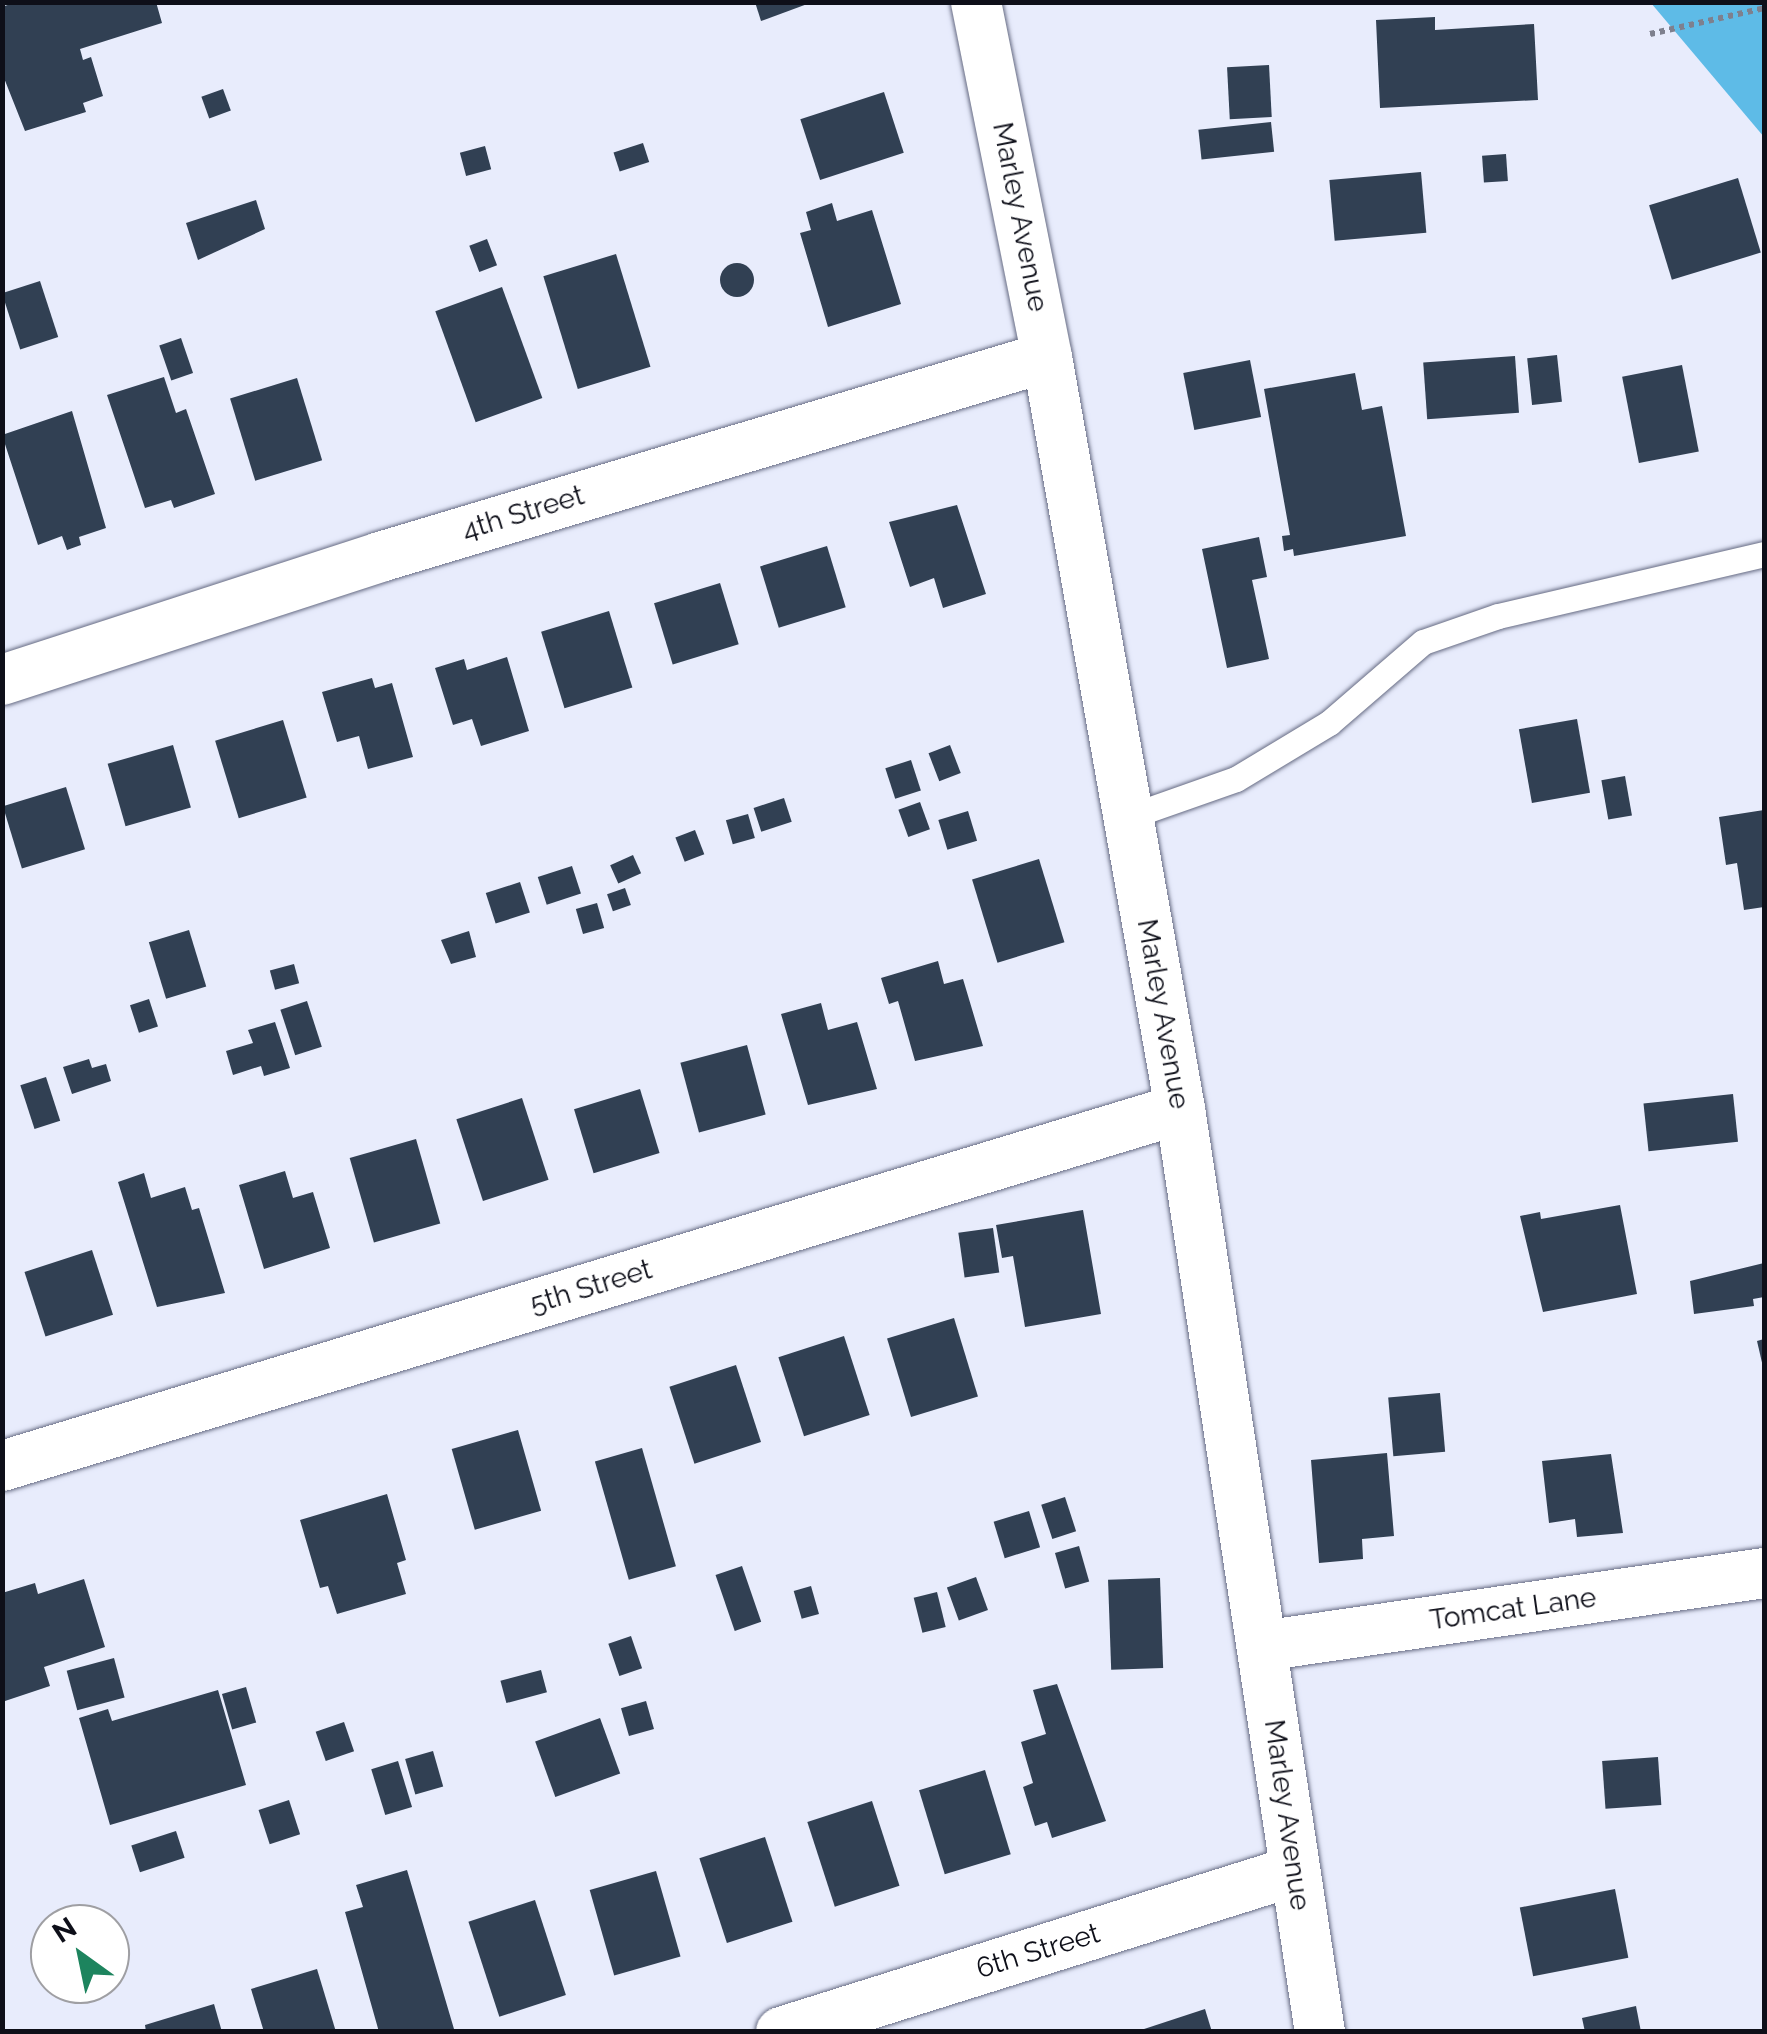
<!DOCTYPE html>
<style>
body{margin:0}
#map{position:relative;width:1767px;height:2034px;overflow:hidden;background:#e8ecfc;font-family:Raleway,sans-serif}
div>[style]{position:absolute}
.water>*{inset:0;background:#5ebbe7}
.building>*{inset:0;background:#314053;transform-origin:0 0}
.round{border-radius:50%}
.path>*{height:6px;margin-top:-3px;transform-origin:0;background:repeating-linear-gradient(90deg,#7e808e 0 5px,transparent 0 10px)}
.roads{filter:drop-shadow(0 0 2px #666b83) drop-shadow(0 0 2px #666b83)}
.service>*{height:25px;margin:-12.5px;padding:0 12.5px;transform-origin:12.5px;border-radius:12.5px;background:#fff}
.minor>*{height:50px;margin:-25px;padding:0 25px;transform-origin:25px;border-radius:25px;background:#fff}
span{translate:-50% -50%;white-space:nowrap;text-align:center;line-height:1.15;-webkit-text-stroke:10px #fff;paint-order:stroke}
.street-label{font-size:28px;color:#0e0f19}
.frame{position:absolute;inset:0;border:5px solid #0e0f19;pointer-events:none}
.north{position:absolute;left:30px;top:1904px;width:100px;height:100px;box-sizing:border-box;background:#fff;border:2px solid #9f9fa3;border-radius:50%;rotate:327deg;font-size:28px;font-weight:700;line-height:40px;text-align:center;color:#0e0f19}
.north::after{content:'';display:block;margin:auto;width:35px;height:45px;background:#1d845e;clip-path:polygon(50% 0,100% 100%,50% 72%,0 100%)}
</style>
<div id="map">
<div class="water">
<i style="clip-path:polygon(1651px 3px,1764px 3px,1764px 137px)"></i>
</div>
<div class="building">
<i style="clip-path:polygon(16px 2px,156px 2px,162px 23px,80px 49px,83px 60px,91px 57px,103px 96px,83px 103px,86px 112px,25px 131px,2px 73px,2px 7px)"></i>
<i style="clip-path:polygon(755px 2px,810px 2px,810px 3px,761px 21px)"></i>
<i style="clip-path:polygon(1435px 17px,1435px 30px,1534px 24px,1538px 100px,1380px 108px,1376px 20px)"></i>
<i style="left:1269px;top:65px;width:52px;height:42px;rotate:87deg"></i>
<i style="left:223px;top:89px;width:23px;height:23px;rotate:70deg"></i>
<i style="left:884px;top:92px;width:64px;height:88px;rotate:72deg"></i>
<i style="left:1271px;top:122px;width:30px;height:73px;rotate:84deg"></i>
<i style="left:643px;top:143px;width:20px;height:31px;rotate:72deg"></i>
<i style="left:485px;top:146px;width:24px;height:26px;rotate:75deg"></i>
<i style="left:1506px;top:154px;width:27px;height:24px;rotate:86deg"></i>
<i style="left:1421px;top:172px;width:61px;height:92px;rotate:85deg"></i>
<i style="left:1738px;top:178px;width:78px;height:93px;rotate:73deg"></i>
<i style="clip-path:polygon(256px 200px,265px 229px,198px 260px,186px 223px)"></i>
<i style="clip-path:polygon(832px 203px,837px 221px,872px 210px,901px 304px,828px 327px,800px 233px,811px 230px,806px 212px)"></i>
<i style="left:487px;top:239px;width:28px;height:19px;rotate:69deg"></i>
<i style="left:616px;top:254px;width:118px;height:76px;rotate:73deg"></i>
<i class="round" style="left:720px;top:263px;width:34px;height:34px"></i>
<i style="left:40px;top:281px;width:59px;height:40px;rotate:72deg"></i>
<i style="left:502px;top:287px;width:118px;height:71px;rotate:70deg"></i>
<i style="left:181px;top:338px;width:37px;height:23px;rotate:71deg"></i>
<i style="left:1557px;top:355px;width:47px;height:30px;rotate:84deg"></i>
<i style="left:1515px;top:356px;width:57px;height:92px;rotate:86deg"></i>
<i style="left:1250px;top:360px;width:58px;height:68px;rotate:79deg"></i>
<i style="left:1682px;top:365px;width:88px;height:61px;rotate:79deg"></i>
<i style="clip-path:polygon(1355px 373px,1362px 410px,1382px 406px,1406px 536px,1294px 556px,1293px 549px,1284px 551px,1282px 536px,1290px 535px,1264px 389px)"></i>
<i style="clip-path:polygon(164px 377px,176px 413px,186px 409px,215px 494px,174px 508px,171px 500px,145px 508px,107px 395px)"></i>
<i style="left:297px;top:378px;width:86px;height:70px;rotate:73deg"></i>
<i style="clip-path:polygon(72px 411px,106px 528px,79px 537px,81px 545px,67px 550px,62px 536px,38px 545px,2px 435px)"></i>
<i style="clip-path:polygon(957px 505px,986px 594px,943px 608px,934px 578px,910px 587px,889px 522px)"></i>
<i style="clip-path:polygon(1259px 537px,1267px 577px,1252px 580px,1269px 659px,1227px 668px,1202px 549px)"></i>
<i style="left:827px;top:546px;width:64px;height:70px;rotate:73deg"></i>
<i style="left:720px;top:583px;width:64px;height:69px;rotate:73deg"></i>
<i style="left:609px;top:611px;width:80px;height:71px;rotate:73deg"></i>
<i style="clip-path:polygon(507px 657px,529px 731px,481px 746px,472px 719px,453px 725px,435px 668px,464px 659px,467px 670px)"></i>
<i style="clip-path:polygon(372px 678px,375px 688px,392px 683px,413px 757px,368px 769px,359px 736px,337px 742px,322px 692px)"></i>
<i style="left:1577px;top:719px;width:75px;height:59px;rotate:80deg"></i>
<i style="left:283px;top:720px;width:81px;height:71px;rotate:73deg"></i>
<i style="left:173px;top:745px;width:65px;height:68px;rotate:74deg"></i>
<i style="left:950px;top:745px;width:30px;height:23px;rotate:69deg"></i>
<i style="left:911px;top:760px;width:32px;height:27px;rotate:72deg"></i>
<i style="left:1625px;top:776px;width:40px;height:24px;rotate:80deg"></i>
<i style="left:66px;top:787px;width:65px;height:66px;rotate:73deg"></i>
<i style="left:784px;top:798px;width:25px;height:32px;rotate:72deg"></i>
<i style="left:920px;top:802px;width:29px;height:23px;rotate:70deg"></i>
<i style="clip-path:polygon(1764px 810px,1764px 907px,1744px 910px,1737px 863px,1726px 865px,1719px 817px)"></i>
<i style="left:968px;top:811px;width:31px;height:31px;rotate:73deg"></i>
<i style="left:748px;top:814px;width:25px;height:23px;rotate:74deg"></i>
<i style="left:695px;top:830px;width:26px;height:21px;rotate:69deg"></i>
<i style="left:633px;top:855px;width:20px;height:25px;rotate:66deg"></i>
<i style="left:1039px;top:859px;width:87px;height:70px;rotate:73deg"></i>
<i style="left:572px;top:866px;width:29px;height:36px;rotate:72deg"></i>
<i style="left:520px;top:882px;width:32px;height:36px;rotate:72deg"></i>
<i style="left:625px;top:888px;width:18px;height:19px;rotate:71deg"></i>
<i style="left:597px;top:903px;width:26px;height:22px;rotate:74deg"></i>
<i style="left:189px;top:930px;width:59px;height:42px;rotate:73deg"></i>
<i style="clip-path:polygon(469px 931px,476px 957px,451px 964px,441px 940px)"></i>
<i style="clip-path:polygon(938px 961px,944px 984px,963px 979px,983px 1046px,915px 1061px,898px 1001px,889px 1004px,881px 978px)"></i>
<i style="left:294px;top:964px;width:20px;height:25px;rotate:75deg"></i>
<i style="left:149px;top:999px;width:29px;height:20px;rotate:72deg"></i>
<i style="left:307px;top:1001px;width:48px;height:28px;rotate:72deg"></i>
<i style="clip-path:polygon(821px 1003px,828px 1030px,857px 1022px,877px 1089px,808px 1105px,781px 1014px)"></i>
<i style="clip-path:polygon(275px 1022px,290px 1068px,264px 1076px,261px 1066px,233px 1075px,226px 1051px,253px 1043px,248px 1030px)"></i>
<i style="left:747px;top:1045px;width:72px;height:69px;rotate:75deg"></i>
<i style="clip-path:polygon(89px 1059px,92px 1068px,106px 1064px,111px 1081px,72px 1094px,63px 1067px)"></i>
<i style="left:46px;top:1077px;width:46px;height:27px;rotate:72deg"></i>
<i style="left:640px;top:1089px;width:67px;height:69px;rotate:73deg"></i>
<i style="left:1733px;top:1094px;width:48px;height:90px;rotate:84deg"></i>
<i style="left:522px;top:1098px;width:86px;height:69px;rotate:72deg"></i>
<i style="left:416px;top:1139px;width:88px;height:69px;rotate:74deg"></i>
<i style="clip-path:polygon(285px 1171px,293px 1198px,313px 1192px,330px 1248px,264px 1269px,239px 1185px)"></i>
<i style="clip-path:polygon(144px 1173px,151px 1198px,185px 1187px,192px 1210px,199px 1208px,225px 1293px,157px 1307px,118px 1182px)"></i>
<i style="clip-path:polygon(1620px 1205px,1637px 1294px,1543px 1312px,1520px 1216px,1540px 1212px,1541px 1219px)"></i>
<i style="clip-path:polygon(1083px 1210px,1101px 1314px,1025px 1327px,1013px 1256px,1002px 1258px,996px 1225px)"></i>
<i style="left:993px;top:1228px;width:45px;height:35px;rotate:82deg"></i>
<i style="left:92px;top:1250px;width:68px;height:71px;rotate:72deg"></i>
<i style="clip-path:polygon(1764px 1263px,1764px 1297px,1753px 1299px,1754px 1306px,1694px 1314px,1690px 1281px)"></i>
<i style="left:954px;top:1318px;width:82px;height:70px;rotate:73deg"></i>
<i style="left:844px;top:1336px;width:83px;height:69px;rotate:72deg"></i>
<i style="clip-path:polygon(1764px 1339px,1764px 1367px,1763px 1367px,1757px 1341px)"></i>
<i style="left:736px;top:1365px;width:81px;height:70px;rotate:72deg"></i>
<i style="left:1440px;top:1393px;width:59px;height:52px;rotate:85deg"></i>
<i style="left:518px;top:1430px;width:84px;height:69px;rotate:74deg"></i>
<i style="left:642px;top:1448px;width:123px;height:49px;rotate:74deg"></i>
<i style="clip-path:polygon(1387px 1453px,1394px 1536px,1362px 1539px,1363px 1559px,1319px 1563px,1311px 1460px)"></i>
<i style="clip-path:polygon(1611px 1454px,1623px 1533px,1577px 1537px,1575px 1519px,1549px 1523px,1542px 1461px)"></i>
<i style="clip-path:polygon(387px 1494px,406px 1560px,397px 1563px,406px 1594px,337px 1614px,328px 1586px,320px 1588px,300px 1520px)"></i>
<i style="left:1065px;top:1497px;width:36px;height:25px;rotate:72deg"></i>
<i style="left:1029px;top:1511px;width:38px;height:37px;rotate:73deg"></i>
<i style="left:1079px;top:1546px;width:37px;height:25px;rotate:74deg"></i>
<i style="left:742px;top:1566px;width:59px;height:28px;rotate:71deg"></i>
<i style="left:976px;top:1577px;width:35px;height:31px;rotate:70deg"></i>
<i style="left:1160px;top:1578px;width:90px;height:52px;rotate:88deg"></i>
<i style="clip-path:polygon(84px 1579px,105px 1647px,44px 1667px,50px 1686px,2px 1702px,2px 1593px,35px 1583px,38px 1594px)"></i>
<i style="left:811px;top:1586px;width:29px;height:18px;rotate:74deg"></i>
<i style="left:937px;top:1592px;width:36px;height:24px;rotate:76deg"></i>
<i style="left:631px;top:1636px;width:34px;height:24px;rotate:71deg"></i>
<i style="left:114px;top:1658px;width:41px;height:49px;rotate:75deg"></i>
<i style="left:541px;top:1670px;width:23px;height:42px;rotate:75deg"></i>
<i style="clip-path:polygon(1057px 1684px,1106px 1821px,1052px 1838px,1047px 1822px,1035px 1826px,1023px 1787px,1033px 1783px,1021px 1742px,1046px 1734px,1033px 1690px)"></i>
<i style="left:246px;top:1687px;width:37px;height:25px;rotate:74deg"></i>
<i style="clip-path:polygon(218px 1690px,246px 1785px,110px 1825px,79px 1718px,108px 1709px,112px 1721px)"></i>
<i style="left:646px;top:1701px;width:29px;height:26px;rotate:74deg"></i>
<i style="left:600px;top:1718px;width:59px;height:69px;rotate:70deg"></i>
<i style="left:344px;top:1722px;width:31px;height:30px;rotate:71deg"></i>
<i style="left:433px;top:1751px;width:37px;height:29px;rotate:74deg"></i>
<i style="left:1658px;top:1757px;width:48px;height:56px;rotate:86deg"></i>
<i style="left:398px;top:1761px;width:48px;height:28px;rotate:73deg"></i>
<i style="left:985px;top:1770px;width:88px;height:69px;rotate:73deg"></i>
<i style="left:289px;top:1800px;width:36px;height:32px;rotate:72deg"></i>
<i style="left:872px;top:1801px;width:89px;height:68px;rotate:72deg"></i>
<i style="left:176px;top:1831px;width:28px;height:47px;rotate:72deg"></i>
<i style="left:765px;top:1837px;width:89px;height:69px;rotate:72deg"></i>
<i style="clip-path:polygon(407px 1870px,454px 2029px,448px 2032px,379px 2032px,345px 1912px,363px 1907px,356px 1885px)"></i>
<i style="left:656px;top:1871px;width:89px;height:69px;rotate:74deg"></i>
<i style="left:1615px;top:1889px;width:70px;height:97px;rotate:79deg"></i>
<i style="left:535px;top:1900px;width:100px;height:70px;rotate:72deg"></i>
<i style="clip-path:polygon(317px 1969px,336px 2032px,264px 2032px,251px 1989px)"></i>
<i style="clip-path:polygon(214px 2004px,222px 2032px,146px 2032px,145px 2025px)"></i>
<i style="clip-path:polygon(1636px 2006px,1641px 2032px,1585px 2032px,1582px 2018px)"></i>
<i style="clip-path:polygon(1205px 2009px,1212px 2032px,1138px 2032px,1138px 2031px)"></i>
</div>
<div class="path">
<i style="left:1650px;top:34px;width:117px;rotate:-12.8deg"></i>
</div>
<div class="roads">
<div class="service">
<i style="left:1128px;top:817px;width:114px;rotate:-19.4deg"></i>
<i style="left:1236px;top:779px;width:109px;rotate:-31.1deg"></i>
<i style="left:1329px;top:723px;width:124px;rotate:-40.8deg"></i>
<i style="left:1423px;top:642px;width:79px;rotate:-19.1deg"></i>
<i style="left:1498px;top:616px;width:273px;rotate:-13.1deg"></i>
</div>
<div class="minor">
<i style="left:976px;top:2px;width:362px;rotate:78.7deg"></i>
<i style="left:1047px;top:357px;width:764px;rotate:79.97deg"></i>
<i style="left:1180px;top:1109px;width:934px;rotate:81.38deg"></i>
<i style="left:2px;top:680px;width:398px;rotate:-18deg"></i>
<i style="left:380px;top:557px;width:696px;rotate:-16.69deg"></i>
<i style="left:2px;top:1466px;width:1231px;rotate:-16.86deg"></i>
<i style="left:1262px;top:1646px;width:507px;rotate:-8.27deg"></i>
<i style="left:781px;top:2032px;width:538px;rotate:-17.42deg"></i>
</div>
</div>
<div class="street-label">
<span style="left:1020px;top:217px;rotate:79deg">Marley Avenue</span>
<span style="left:523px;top:513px;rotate:-17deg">4th Street</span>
<span style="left:1163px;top:1014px;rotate:80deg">Marley Avenue</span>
<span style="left:591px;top:1287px;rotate:-17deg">5th Street</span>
<span style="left:1513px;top:1609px;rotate:-8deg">Tomcat Lane</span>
<span style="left:1287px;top:1815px;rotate:82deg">Marley Avenue</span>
<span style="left:1038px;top:1951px;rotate:-17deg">6th Street</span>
</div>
<div class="frame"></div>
<div class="north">N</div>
</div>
